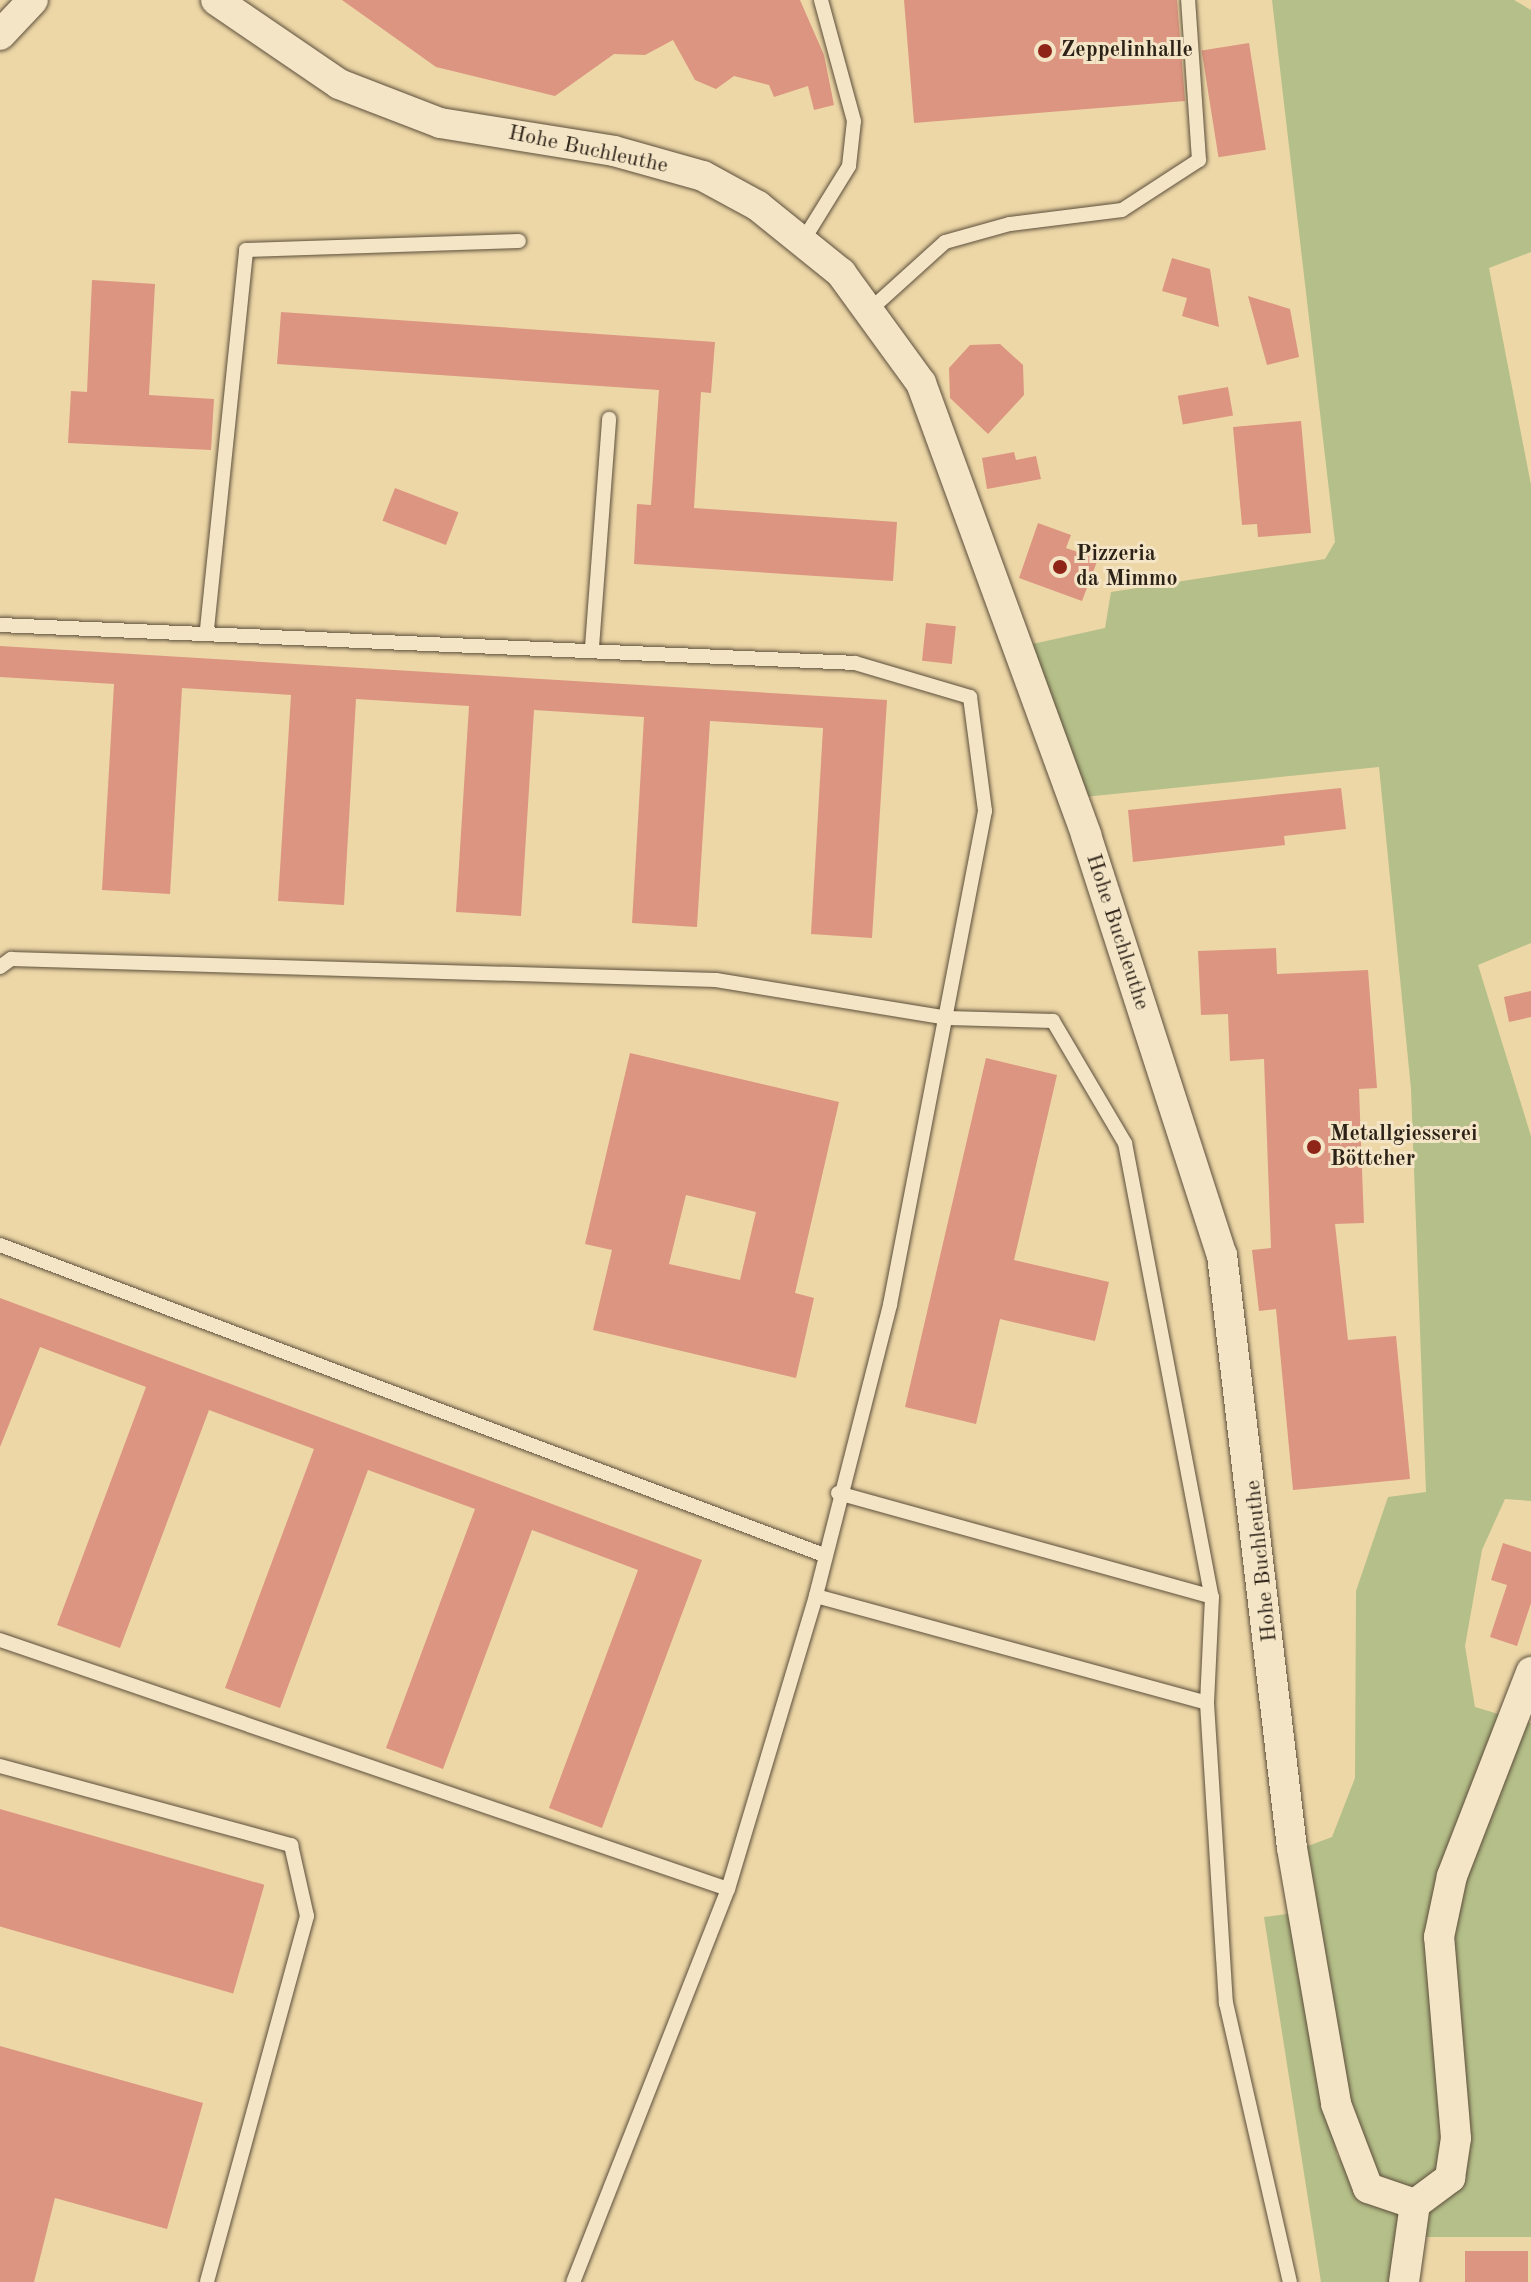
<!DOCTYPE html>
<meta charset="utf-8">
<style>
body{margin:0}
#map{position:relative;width:1531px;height:2282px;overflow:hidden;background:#edd7a7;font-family:"Old Standard TT",serif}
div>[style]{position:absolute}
.green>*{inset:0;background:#b5bf89}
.building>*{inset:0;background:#dc9580;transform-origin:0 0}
.roads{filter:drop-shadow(0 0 2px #5d4f3c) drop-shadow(0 0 2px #5d4f3c)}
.lane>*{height:14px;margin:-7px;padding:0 7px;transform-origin:7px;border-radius:7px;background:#f3e5c6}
.street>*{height:30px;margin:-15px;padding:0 15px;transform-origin:15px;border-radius:15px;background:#f3e5c6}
.dots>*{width:22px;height:22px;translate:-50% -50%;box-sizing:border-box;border:4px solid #f3e5c6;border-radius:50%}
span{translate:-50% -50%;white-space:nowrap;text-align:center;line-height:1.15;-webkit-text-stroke:6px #f3e5c6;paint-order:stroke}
.poi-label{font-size:22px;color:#2d2218;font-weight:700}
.left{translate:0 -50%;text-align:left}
.street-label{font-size:22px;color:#2d2218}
</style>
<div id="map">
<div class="green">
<i style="clip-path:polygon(1272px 0,1514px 0,1531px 10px,1531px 252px,1489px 268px,1531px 485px,1531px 943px,1478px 965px,1531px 1136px,1531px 1501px,1505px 1499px,1482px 1550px,1465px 1646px,1475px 1707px,1505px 1716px,1445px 1874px,1449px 2142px,1440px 2172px,1414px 2192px,1376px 2181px,1359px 2154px,1305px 1847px,1332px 1837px,1355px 1778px,1356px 1591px,1388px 1497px,1426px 1492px,1411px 1089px,1379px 767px,1084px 797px,1028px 645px,1105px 628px,1111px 592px,1325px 559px,1335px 542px)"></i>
<i style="clip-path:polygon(1520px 1720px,1531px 1723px,1531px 2237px,1424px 2237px,1425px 2211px,1461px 2183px,1450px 1984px,1457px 1880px)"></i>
<i style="clip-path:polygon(1295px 1913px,1337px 2155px,1363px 2195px,1406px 2213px,1397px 2282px,1321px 2282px,1264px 1917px)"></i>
</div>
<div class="building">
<i style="clip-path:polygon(342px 0,800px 0,824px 55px,834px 105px,814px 110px,808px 86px,774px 97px,769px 85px,734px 76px,716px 89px,695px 80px,673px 40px,645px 55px,614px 54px,555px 96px,436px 67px)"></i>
<i style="clip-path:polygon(904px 0,1177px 0,1185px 101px,914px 123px)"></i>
<i style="left:1249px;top:43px;width:108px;height:48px;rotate:81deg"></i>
<i style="clip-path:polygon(1172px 258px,1210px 269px,1219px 327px,1182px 316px,1187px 298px,1162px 291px)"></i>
<i style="clip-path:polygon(92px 280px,155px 284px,149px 395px,214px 399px,211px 450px,68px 443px,71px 391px,87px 392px)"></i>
<i style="clip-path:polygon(1248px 296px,1290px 309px,1299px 357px,1267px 365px)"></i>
<i style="clip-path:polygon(281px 312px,715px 342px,711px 393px,701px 392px,694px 508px,897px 522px,893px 581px,634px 564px,637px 504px,651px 505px,659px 390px,277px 364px)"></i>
<i style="clip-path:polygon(1000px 344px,1023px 365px,1024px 395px,988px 434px,950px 398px,949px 368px,970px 345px)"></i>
<i style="left:1228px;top:387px;width:29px;height:51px;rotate:80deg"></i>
<i style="clip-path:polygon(1301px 421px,1311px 533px,1258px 537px,1257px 524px,1242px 525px,1233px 427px)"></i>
<i style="clip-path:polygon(1014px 452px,1016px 460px,1036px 456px,1041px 479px,987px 489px,982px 458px)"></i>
<i style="left:395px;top:488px;width:68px;height:35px;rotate:21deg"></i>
<i style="clip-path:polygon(1038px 523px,1071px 535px,1066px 548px,1098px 559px,1082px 601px,1019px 578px)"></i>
<i style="left:926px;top:623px;width:30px;height:38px;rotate:6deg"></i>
<i style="clip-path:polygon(0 646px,887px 700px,872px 938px,811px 934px,823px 728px,710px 721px,697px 927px,632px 923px,644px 717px,534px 710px,521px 916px,456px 912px,469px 706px,356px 699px,344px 905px,278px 901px,291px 695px,182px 688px,170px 894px,102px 890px,114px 684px,0 677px)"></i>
<i style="clip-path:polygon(1341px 788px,1346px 829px,1284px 836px,1285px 845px,1133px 862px,1128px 810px)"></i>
<i style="clip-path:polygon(1276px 948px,1277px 974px,1368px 970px,1377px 1088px,1359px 1089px,1364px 1223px,1335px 1224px,1348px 1340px,1396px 1336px,1410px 1479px,1293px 1490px,1276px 1309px,1259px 1311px,1252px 1250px,1271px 1248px,1264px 1059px,1230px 1061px,1228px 1014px,1201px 1015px,1198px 951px)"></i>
<i style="clip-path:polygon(1531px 991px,1531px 1017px,1509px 1022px,1504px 997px)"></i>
<i style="clip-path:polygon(evenodd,630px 1053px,839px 1102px,795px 1293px,814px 1298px,796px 1378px,593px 1330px,612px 1250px,585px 1244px,630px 1053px,686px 1195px,756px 1212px,740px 1280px,669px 1264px,686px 1195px)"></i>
<i style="clip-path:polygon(986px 1058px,1057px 1075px,1014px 1260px,1109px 1282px,1095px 1341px,1000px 1319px,976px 1424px,905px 1407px)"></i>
<i style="clip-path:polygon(0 1298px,702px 1560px,602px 1828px,549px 1808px,638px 1570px,532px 1530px,443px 1769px,386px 1748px,475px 1509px,368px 1470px,280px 1708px,225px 1688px,314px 1449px,209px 1410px,120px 1648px,57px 1625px,146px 1387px,40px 1347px,0 1447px)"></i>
<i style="clip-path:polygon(1503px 1543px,1531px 1552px,1531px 1603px,1517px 1646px,1490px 1637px,1507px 1585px,1491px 1580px)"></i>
<i style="left:0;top:1809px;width:275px;height:113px;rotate:16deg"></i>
<i style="clip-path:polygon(0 2046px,203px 2103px,167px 2229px,55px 2198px,34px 2282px,0 2282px)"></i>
<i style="left:1528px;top:2251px;width:31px;height:63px;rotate:90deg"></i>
</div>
<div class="roads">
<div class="lane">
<i style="left:804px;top:239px;width:86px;rotate:-58.3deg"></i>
<i style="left:849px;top:166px;width:45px;rotate:-83.7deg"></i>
<i style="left:854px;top:121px;width:125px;rotate:-105.3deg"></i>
<i style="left:872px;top:308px;width:98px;rotate:-42.1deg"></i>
<i style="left:945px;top:242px;width:67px;rotate:-15.5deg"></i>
<i style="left:1010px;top:224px;width:113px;rotate:-7.1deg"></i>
<i style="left:1122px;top:210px;width:92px;rotate:-33deg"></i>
<i style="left:1199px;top:160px;width:160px;rotate:-93.9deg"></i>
<i style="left:0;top:625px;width:856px;rotate:2.54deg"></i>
<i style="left:855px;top:663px;width:120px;rotate:16.5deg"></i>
<i style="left:970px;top:697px;width:115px;rotate:82.5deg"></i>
<i style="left:985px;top:811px;width:503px;rotate:100.89deg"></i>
<i style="left:890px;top:1305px;width:300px;rotate:104.3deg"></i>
<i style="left:816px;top:1596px;width:306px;rotate:106.7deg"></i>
<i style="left:728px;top:1889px;width:422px;rotate:111.5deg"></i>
<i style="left:207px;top:629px;width:381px;rotate:-84.1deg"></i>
<i style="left:246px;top:250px;width:273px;rotate:-1.9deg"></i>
<i style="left:592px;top:647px;width:229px;rotate:-85.7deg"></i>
<i style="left:0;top:967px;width:14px;rotate:-36deg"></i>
<i style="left:11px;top:959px;width:705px;rotate:1.71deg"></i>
<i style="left:716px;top:980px;width:235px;rotate:9.3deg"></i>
<i style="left:948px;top:1018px;width:105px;rotate:1.6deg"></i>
<i style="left:1053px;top:1021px;width:142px;rotate:59.5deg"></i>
<i style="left:1125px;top:1143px;width:462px;rotate:79.2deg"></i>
<i style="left:1212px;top:1597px;width:106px;rotate:92.7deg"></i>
<i style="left:1207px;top:1703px;width:301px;rotate:86.4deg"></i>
<i style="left:1226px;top:2003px;width:286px;rotate:77.1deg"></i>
<i style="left:0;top:1245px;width:880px;rotate:20.62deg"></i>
<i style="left:838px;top:1493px;width:388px;rotate:15.5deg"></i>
<i style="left:816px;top:1596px;width:405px;rotate:15.3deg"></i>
<i style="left:0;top:1640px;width:769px;rotate:18.88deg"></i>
<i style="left:0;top:1766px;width:302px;rotate:15.2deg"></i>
<i style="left:291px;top:1845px;width:73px;rotate:77.3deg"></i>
<i style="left:307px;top:1916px;width:379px;rotate:105.3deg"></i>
</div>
<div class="street">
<i style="left:216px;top:0;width:149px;rotate:34.3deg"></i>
<i style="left:339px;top:84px;width:108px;rotate:21.1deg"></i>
<i style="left:440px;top:123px;width:176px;rotate:9.1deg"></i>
<i style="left:614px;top:151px;width:92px;rotate:15.7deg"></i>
<i style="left:703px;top:176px;width:63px;rotate:28.6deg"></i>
<i style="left:758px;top:206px;width:107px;rotate:38.9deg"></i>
<i style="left:841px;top:273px;width:136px;rotate:54deg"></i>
<i style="left:921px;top:383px;width:481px;rotate:69.9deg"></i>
<i style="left:1086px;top:835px;width:441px;rotate:72.1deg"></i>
<i style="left:1222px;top:1255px;width:597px;rotate:83.27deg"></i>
<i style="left:1292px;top:1848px;width:260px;rotate:80.2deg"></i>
<i style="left:1336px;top:2104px;width:90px;rotate:69.1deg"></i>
<i style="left:1368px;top:2188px;width:50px;rotate:18.8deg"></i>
<i style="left:0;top:35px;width:48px;rotate:-46.7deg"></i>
<i style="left:1415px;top:2204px;width:44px;rotate:-36.6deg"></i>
<i style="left:1450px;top:2178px;width:40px;rotate:-81.5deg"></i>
<i style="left:1456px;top:2138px;width:202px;rotate:-94.8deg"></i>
<i style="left:1439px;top:1937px;width:62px;rotate:-78deg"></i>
<i style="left:1452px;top:1876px;width:219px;rotate:-68.8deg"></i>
<i style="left:1404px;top:2282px;width:79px;rotate:-82deg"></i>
</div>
</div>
<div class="dots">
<i style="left:1045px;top:51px;background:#8f2418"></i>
<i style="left:1060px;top:567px;background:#8f2418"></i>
<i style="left:1314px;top:1147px;background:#8f2418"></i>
</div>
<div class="poi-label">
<span class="left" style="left:1061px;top:51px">Zeppelinhalle</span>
<span class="left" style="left:1076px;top:567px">Pizzeria<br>da Mimmo</span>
<span class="left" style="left:1330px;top:1147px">Metallgiesserei<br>Böttcher</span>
</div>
<div class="street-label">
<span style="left:588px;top:150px;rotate:12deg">Hohe Buchleuthe</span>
<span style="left:1117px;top:932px;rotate:72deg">Hohe Buchleuthe</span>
<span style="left:1262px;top:1561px;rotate:-96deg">Hohe Buchleuthe</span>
</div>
</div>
